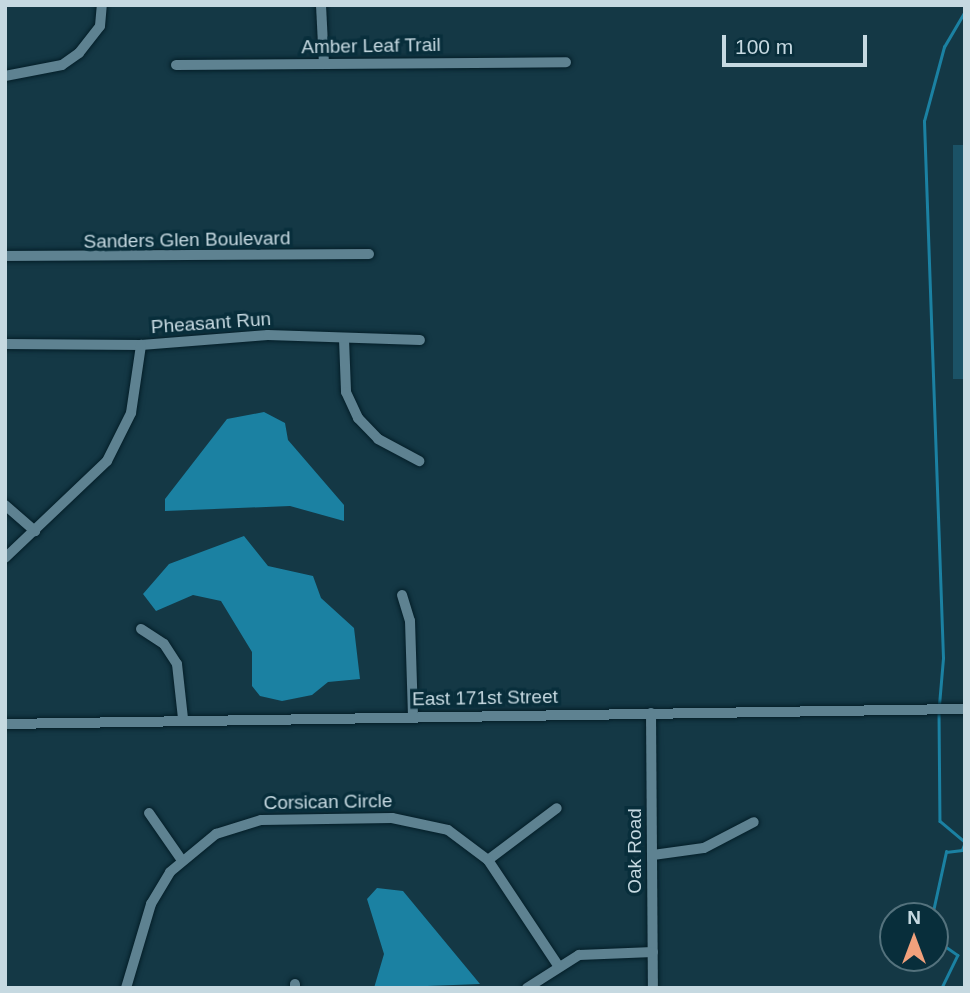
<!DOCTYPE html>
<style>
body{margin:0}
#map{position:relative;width:970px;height:993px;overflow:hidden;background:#143845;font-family:Arial,sans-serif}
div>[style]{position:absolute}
.green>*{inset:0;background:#1b5266;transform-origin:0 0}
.water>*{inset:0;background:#1b81a2}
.stream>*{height:2.5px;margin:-1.25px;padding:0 1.25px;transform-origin:1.25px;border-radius:1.25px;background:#1b81a2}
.roads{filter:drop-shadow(0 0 2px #041e28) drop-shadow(0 0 2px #041e28)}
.minor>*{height:10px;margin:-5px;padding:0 5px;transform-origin:5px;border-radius:5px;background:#5e8291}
span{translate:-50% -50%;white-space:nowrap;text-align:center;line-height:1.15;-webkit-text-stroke:7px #082e3b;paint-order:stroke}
.street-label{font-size:19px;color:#c6d9e1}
.frame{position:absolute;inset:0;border:7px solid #c6d9e1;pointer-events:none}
.north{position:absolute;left:879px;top:902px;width:70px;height:70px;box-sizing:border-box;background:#082e3b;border:2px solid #54727d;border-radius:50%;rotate:0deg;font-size:19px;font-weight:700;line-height:28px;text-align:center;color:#c6d9e1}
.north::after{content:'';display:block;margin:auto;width:24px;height:32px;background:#f1a17c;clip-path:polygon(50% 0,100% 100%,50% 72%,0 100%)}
.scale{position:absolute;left:722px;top:35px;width:145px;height:32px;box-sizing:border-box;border:4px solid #c6d9e1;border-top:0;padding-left:9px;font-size:21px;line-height:24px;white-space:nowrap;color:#c6d9e1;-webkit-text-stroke:5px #082e3b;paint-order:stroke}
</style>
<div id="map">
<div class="green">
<i style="left:953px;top:145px;width:12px;height:234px"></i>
</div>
<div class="water">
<i style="clip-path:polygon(264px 412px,285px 423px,288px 440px,344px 505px,344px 521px,290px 506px,165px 511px,165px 499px,227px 419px)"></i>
<i style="clip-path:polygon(244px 536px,268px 566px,313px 576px,321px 598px,354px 628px,360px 679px,328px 682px,312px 695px,282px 701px,260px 696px,252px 686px,252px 652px,221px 601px,193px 595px,156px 611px,143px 594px,169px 564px)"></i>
<i style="clip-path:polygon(377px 888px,403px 891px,480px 984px,374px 988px,384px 954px,367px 899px)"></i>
</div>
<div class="stream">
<i style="left:939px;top:705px;width:47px;rotate:-85.1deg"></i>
<i style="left:943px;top:658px;width:537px;rotate:-92.03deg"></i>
<i style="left:924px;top:121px;width:77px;rotate:-74.9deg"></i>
<i style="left:944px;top:47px;width:42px;rotate:-59.7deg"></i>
<i style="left:939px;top:711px;width:110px;rotate:89.5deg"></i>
<i style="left:940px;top:821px;width:33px;rotate:40deg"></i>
<i style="left:932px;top:916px;width:66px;rotate:-77.7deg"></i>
<i style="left:946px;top:852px;width:16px;rotate:-7deg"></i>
<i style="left:962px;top:850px;width:9px;rotate:-69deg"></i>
<i style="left:935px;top:928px;width:17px;rotate:66deg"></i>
<i style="left:942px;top:944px;width:19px;rotate:35deg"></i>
<i style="left:958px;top:955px;width:37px;rotate:116deg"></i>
</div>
<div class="roads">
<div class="minor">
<i style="left:321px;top:5px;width:59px;rotate:87.1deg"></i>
<i style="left:176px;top:65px;width:390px;rotate:-0.4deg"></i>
<i style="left:5px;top:76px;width:58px;rotate:-10.9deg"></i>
<i style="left:62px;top:65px;width:21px;rotate:-35deg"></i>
<i style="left:79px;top:53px;width:34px;rotate:-52deg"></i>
<i style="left:100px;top:26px;width:21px;rotate:-85deg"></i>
<i style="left:5px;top:256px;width:364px;rotate:-0.3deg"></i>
<i style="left:344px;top:339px;width:53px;rotate:87.8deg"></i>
<i style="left:346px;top:392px;width:29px;rotate:65deg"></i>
<i style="left:358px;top:418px;width:29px;rotate:46deg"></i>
<i style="left:378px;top:439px;width:47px;rotate:28.2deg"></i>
<i style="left:5px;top:344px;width:136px;rotate:0.4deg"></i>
<i style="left:141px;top:345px;width:127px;rotate:-4.5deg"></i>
<i style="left:268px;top:335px;width:152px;rotate:1.9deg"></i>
<i style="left:5px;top:505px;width:40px;rotate:41deg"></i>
<i style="left:5px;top:558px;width:141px;rotate:-43.6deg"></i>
<i style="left:107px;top:461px;width:54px;rotate:-63.4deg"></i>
<i style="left:131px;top:413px;width:69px;rotate:-81.6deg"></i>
<i style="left:402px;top:595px;width:27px;rotate:73deg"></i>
<i style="left:410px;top:621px;width:96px;rotate:88.2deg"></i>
<i style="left:141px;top:629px;width:27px;rotate:33deg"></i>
<i style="left:164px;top:644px;width:24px;rotate:57deg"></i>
<i style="left:177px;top:664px;width:54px;rotate:83.7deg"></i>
<i style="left:651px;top:713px;width:275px;rotate:89.6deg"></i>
<i style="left:5px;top:724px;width:960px;rotate:-0.9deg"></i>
<i style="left:149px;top:813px;width:56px;rotate:55.2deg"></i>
<i style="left:653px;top:855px;width:51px;rotate:-7.8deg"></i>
<i style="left:704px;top:848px;width:56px;rotate:-27.5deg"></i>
<i style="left:488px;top:860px;width:86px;rotate:-37deg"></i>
<i style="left:126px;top:988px;width:88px;rotate:-73.4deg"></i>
<i style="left:151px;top:904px;width:37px;rotate:-59deg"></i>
<i style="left:170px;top:872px;width:60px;rotate:-39.6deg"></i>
<i style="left:216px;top:834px;width:47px;rotate:-17.3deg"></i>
<i style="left:261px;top:820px;width:131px;rotate:-0.9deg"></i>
<i style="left:392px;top:818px;width:57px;rotate:12.1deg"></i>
<i style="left:448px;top:830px;width:50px;rotate:36.9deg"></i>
<i style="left:488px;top:860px;width:128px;rotate:56.4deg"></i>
<i style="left:295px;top:988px;width:4px;rotate:-90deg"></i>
<i style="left:527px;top:988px;width:62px;rotate:-32.4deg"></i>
<i style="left:579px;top:955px;width:74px;rotate:-2.3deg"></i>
</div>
</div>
<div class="street-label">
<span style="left:371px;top:46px;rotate:-1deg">Amber Leaf Trail</span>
<span style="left:187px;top:240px;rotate:-1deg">Sanders Glen Boulevard</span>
<span style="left:211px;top:323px;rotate:-4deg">Pheasant Run</span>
<span style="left:485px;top:698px;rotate:-1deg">East 171st Street</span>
<span style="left:328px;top:802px;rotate:-1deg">Corsican Circle</span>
<span style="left:635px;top:851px;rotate:-90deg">Oak Road</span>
</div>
<div class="frame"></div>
<div class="north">N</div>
<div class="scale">100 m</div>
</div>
